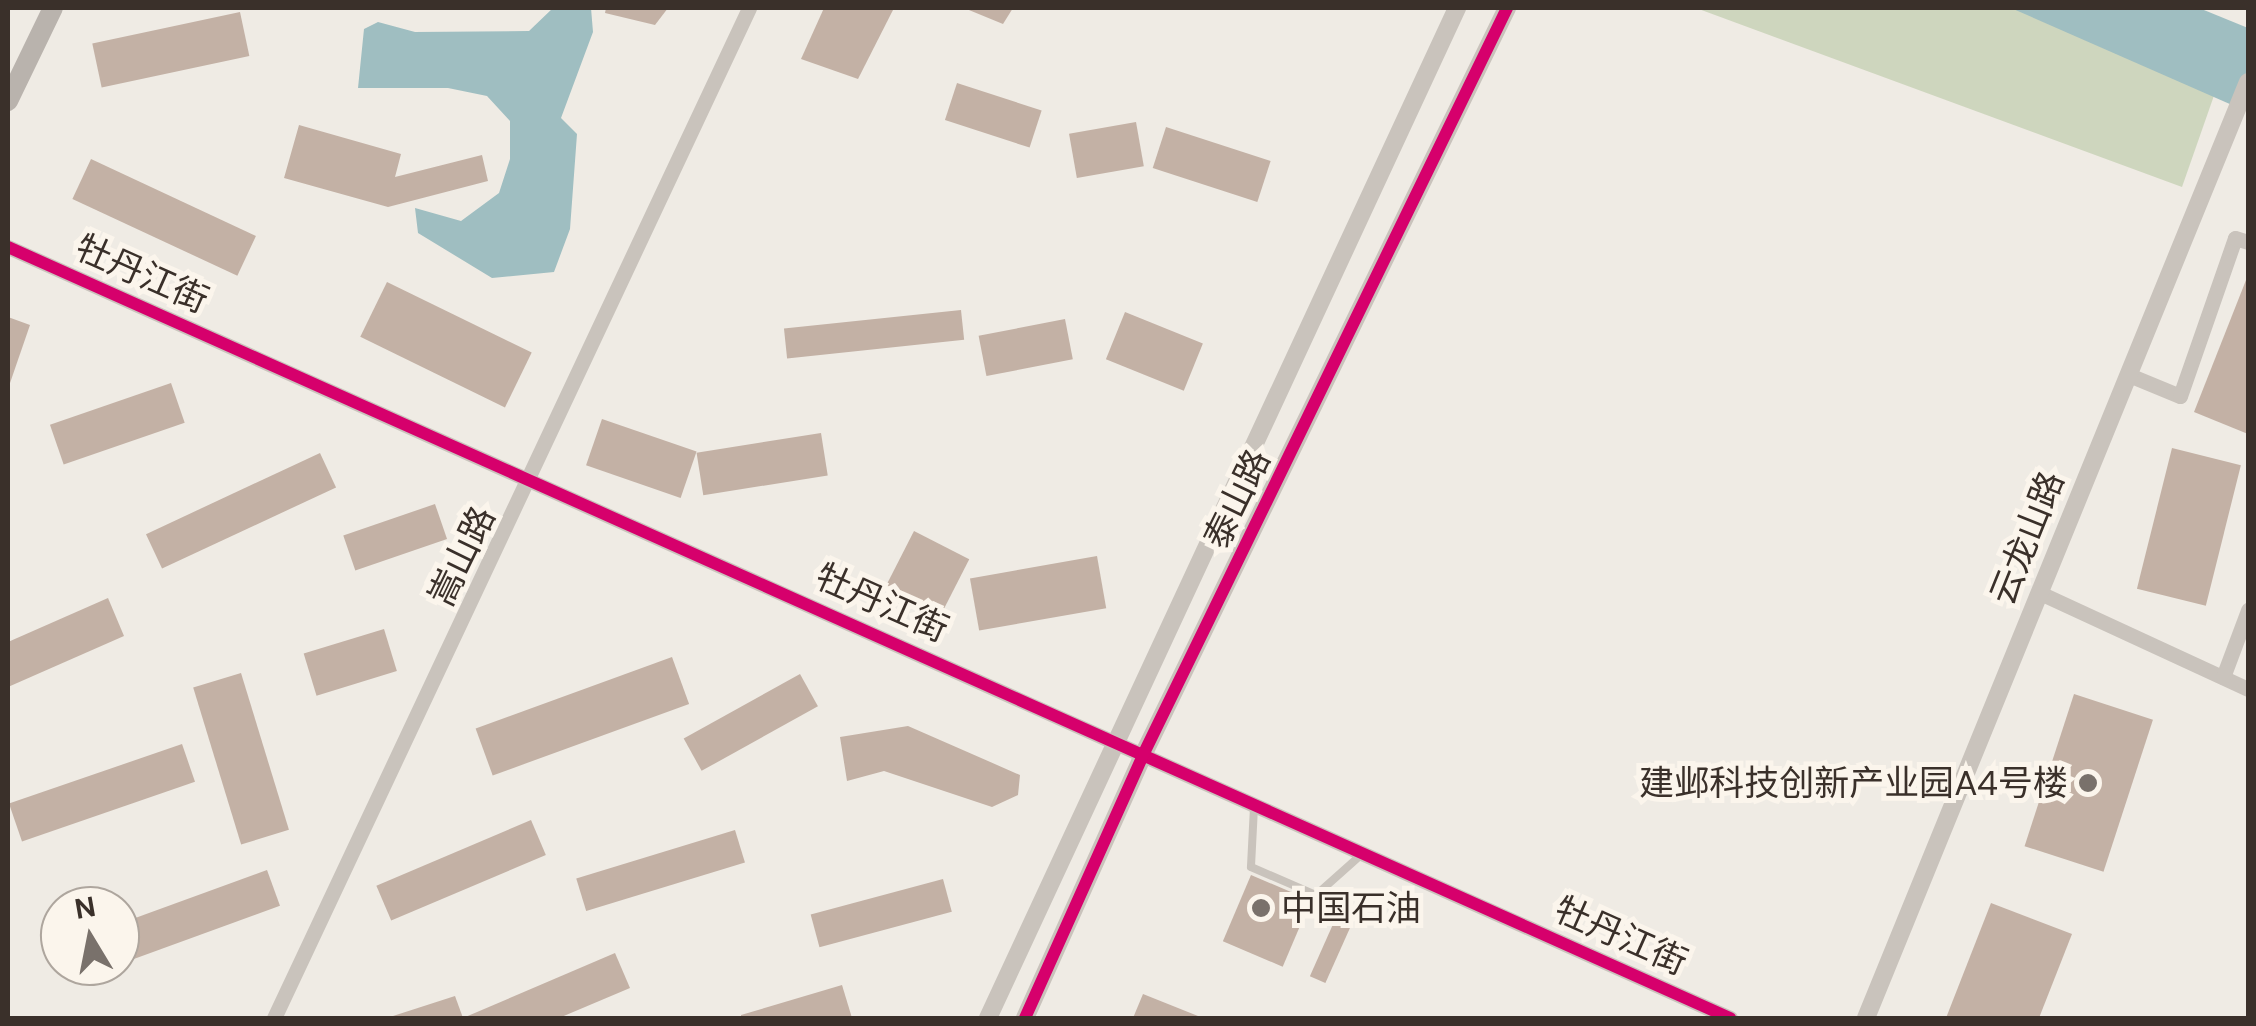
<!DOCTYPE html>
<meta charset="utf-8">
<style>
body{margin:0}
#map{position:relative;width:2256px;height:1026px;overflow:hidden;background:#efebe4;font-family:"DM Sans","Noto Sans SC",sans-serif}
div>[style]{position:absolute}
.green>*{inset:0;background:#ced6be}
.water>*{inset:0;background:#9fbec1}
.building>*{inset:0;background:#c3b1a5;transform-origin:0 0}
.service>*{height:8px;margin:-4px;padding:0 4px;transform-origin:4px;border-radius:4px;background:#c9c3bc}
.minor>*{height:15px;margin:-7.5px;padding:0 7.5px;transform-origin:7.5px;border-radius:7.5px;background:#c9c3bc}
.tertiary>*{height:18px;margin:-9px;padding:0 9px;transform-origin:9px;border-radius:9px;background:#c9c3bc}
.secondary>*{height:20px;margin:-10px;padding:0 10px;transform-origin:10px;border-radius:10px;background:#b9b3ad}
.cycleway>*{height:12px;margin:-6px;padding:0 6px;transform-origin:6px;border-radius:6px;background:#d6006c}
.dots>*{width:28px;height:28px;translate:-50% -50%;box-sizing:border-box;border:5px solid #fbf5ec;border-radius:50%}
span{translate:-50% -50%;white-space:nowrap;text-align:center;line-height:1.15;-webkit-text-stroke:10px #fbf5ec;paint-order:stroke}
.street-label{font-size:35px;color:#3a302a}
.poi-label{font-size:35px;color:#3a302a}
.right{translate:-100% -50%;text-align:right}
.left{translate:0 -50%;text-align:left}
.frame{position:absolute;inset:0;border:10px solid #3a302a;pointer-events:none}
.north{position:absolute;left:40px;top:886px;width:100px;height:100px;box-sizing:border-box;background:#fbf5ec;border:2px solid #aea69e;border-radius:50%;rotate:350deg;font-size:28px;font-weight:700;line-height:40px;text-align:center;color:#3a302a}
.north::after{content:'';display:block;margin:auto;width:35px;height:45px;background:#79716b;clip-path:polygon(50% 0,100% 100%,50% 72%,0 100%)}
</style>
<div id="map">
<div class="green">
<i style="clip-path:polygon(1696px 8px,2063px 8px,2224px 67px,2182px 187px)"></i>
</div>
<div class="water">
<i style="clip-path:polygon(553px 8px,591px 8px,593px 32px,561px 118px,577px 134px,570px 229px,554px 272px,492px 278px,418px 233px,415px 208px,461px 221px,499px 193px,510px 159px,510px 121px,487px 96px,448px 88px,358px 88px,364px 29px,378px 22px,415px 32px,529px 31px)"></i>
<i style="clip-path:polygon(2011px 8px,2199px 8px,2248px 28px,2248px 112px)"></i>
</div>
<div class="building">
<i style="clip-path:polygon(606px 8px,668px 8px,655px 25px,605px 13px)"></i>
<i style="clip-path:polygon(824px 8px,894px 8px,858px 79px,801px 59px)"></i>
<i style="clip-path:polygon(964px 8px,1013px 8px,1003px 24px)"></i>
<i style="left:240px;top:12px;width:45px;height:151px;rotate:78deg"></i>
<i style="left:957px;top:83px;width:89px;height:39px;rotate:18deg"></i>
<i style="left:1136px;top:122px;width:45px;height:68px;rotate:80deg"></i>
<i style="clip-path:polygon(299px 125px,401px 154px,395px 177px,482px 155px,488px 181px,388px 207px,284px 178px)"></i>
<i style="left:1166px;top:127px;width:110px;height:43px;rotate:18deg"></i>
<i style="left:91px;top:159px;width:182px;height:44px;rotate:25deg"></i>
<i style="clip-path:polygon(2248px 275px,2248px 434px,2194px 412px)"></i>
<i style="left:387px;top:282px;width:161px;height:61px;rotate:26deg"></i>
<i style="left:961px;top:310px;width:30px;height:178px;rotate:84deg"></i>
<i style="left:1125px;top:312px;width:84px;height:51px;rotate:22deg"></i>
<i style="clip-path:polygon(8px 317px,30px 325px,10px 383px,8px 382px)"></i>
<i style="left:1065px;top:319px;width:41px;height:88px;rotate:79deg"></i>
<i style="left:171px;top:383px;width:42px;height:128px;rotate:71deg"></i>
<i style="left:602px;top:419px;width:100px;height:49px;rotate:19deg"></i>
<i style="left:821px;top:433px;width:43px;height:126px;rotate:81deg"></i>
<i style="left:2172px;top:448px;width:71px;height:145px;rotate:14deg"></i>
<i style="left:320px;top:453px;width:38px;height:192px;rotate:65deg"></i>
<i style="left:435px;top:504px;width:37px;height:97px;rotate:71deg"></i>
<i style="left:914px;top:531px;width:62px;height:61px;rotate:27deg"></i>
<i style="left:1097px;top:556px;width:53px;height:129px;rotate:80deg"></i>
<i style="clip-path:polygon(108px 598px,124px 636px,8px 687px,8px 642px)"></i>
<i style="left:384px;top:629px;width:44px;height:84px;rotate:73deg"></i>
<i style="left:672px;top:657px;width:50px;height:209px;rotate:70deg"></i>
<i style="left:241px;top:673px;width:164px;height:50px;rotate:73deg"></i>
<i style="left:800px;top:674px;width:37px;height:133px;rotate:61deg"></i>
<i style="left:2074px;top:694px;width:83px;height:160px;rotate:18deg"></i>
<i style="clip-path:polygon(908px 726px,1020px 775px,1018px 795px,992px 807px,884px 771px,847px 781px,840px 737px)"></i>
<i style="left:182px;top:744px;width:40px;height:183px;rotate:71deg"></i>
<i style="left:531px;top:820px;width:38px;height:168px;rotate:67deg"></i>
<i style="left:735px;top:830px;width:34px;height:166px;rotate:73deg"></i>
<i style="left:267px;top:870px;width:38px;height:157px;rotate:70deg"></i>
<i style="left:1251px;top:875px;width:65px;height:72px;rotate:23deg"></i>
<i style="left:943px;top:879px;width:34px;height:137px;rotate:75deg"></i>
<i style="clip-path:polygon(1991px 903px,2072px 934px,2039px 1018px,1946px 1018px)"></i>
<i style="left:1342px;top:904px;width:17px;height:79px;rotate:24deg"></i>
<i style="clip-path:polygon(615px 953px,630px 988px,559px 1018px,463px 1018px)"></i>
<i style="clip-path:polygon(842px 985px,852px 1018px,741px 1018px,741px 1015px)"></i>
<i style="clip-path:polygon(1143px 994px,1203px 1018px,1133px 1018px)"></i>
<i style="clip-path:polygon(455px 996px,463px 1018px,394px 1018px,393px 1016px)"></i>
</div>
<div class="service">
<i style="left:1254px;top:807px;width:60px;rotate:92.9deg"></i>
<i style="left:1251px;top:867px;width:71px;rotate:23.3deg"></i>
<i style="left:1316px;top:895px;width:62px;rotate:-41.7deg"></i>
</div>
<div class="minor">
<i style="left:8px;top:247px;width:1887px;rotate:24.12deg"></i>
<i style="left:2129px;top:375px;width:55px;rotate:22.4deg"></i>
<i style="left:2180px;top:396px;width:167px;rotate:-70.8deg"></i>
<i style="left:2235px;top:238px;width:14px;rotate:17deg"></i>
<i style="left:2040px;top:593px;width:229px;rotate:24.8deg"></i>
<i style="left:2223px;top:677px;width:72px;rotate:-69.5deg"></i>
<i style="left:274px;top:1018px;width:1116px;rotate:-64.81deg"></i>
</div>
<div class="tertiary">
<i style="left:988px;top:1018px;width:1114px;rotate:-65.09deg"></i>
<i style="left:1025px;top:1018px;width:290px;rotate:-65.8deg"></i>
<i style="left:1144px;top:753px;width:829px;rotate:-64.02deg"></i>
<i style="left:1866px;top:1018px;width:1011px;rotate:-67.8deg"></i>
</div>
<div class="secondary">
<i style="left:8px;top:101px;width:103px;rotate:-64.2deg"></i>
</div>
<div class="cycleway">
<i style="left:8px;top:247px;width:1887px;rotate:24.12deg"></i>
<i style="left:1025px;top:1018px;width:290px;rotate:-65.8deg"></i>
<i style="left:1144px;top:753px;width:829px;rotate:-64.02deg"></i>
</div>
<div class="dots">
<i style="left:2088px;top:783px;background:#79716b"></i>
<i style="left:1261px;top:908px;background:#79716b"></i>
</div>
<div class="street-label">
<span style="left:142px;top:274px;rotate:24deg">牡丹江街</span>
<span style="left:1237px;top:499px;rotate:-64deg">泰山路</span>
<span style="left:2027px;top:538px;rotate:-68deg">云龙山路</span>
<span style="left:462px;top:556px;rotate:-64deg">嵩山路</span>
<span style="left:882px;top:603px;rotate:24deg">牡丹江街</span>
<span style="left:1621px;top:936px;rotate:24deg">牡丹江街</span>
</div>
<div class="poi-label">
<span class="right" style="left:2068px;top:783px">建邺科技创新产业园A4号楼</span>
<span class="left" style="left:1281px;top:908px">中国石油</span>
</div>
<div class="frame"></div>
<div class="north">N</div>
</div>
